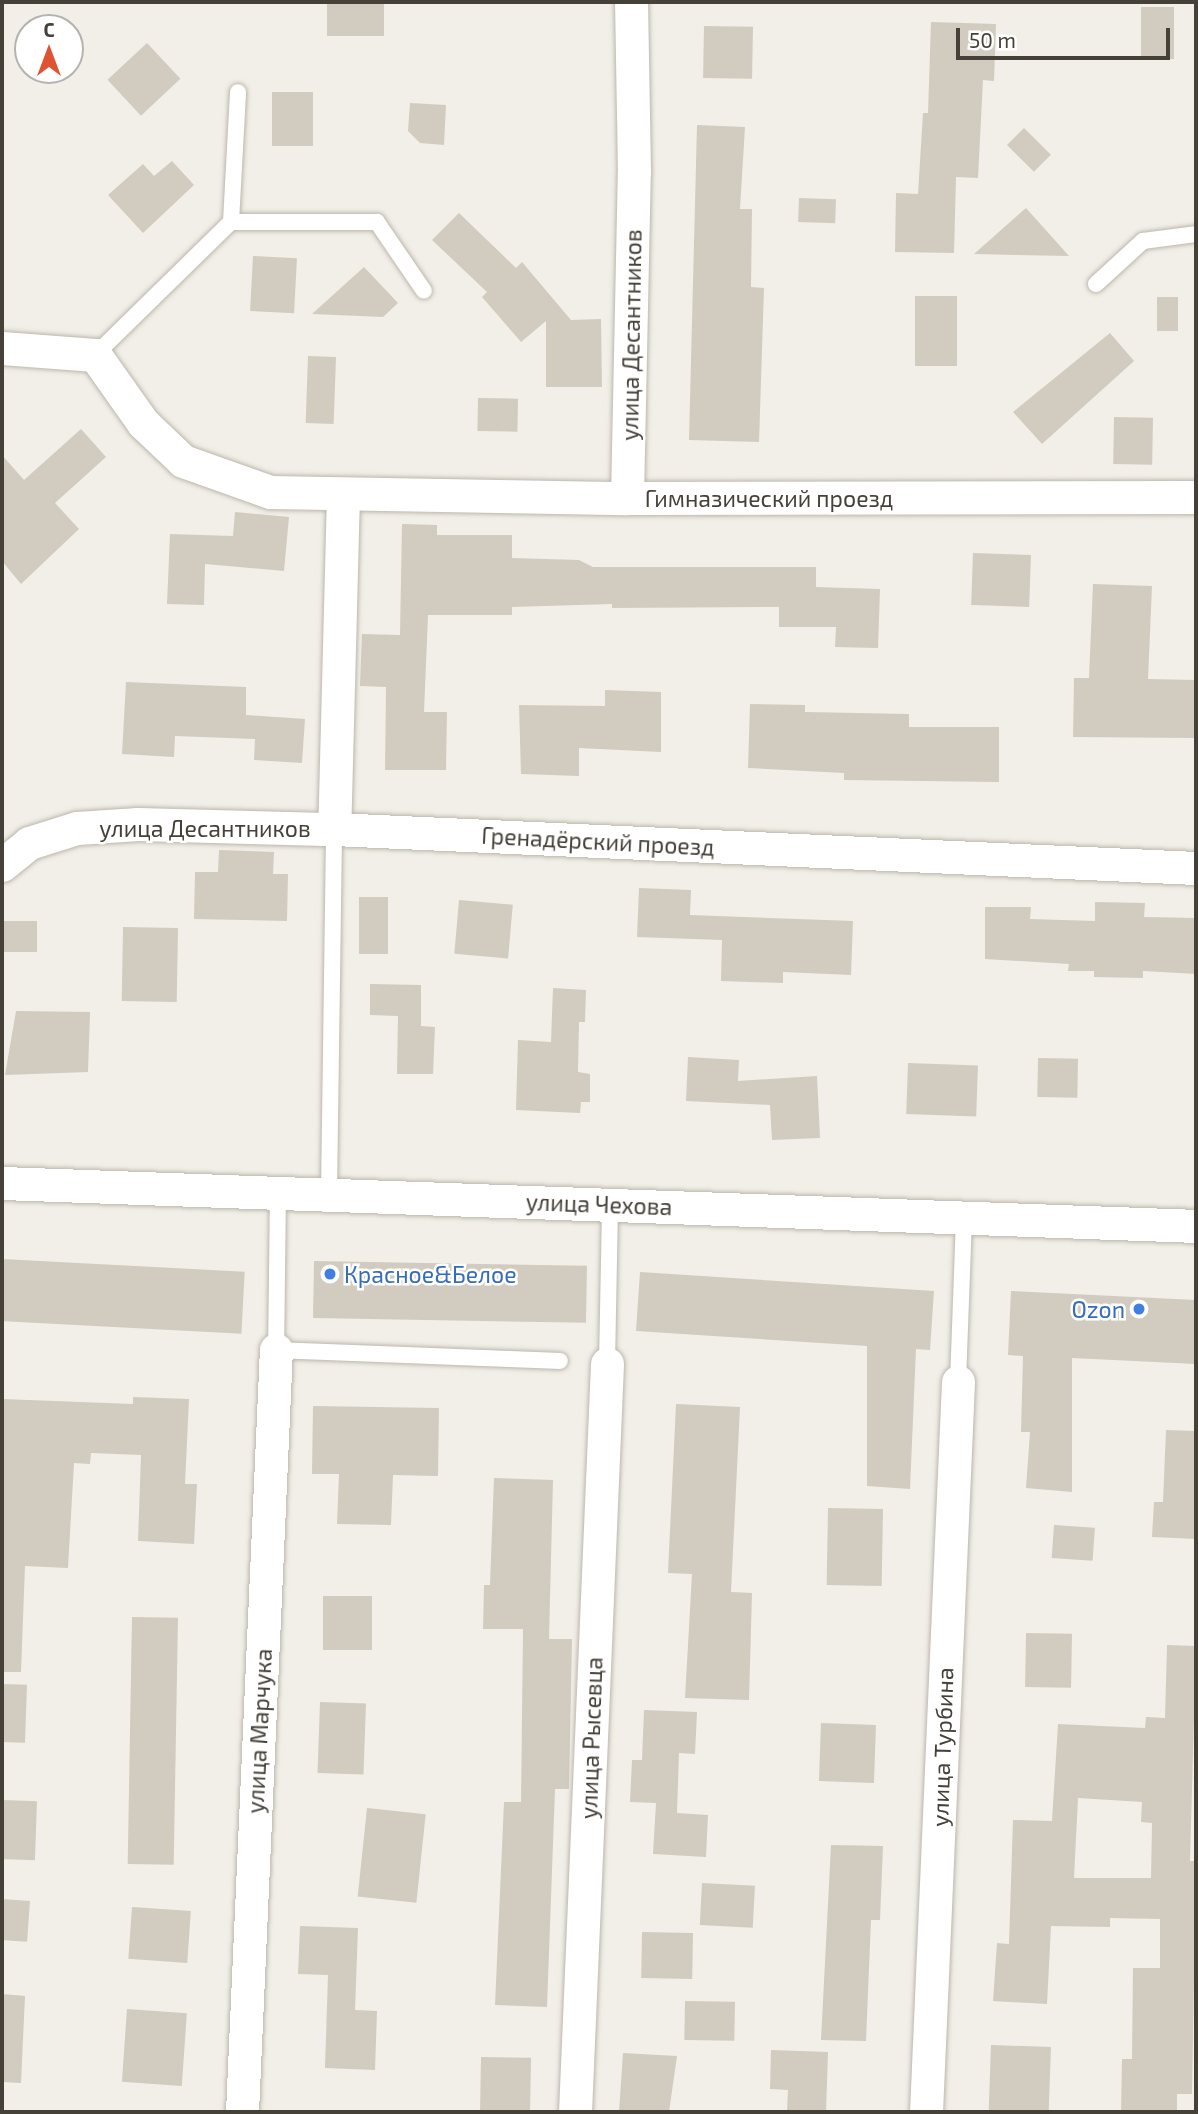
<!DOCTYPE html>
<meta charset="utf-8">
<style>
body{margin:0}
#map{position:relative;width:1198px;height:2114px;overflow:hidden;background:#f2efe8;font-family:"Exo 2",sans-serif}
div>[style]{position:absolute}
.building>*{inset:0;background:#d2cbbf;transform-origin:0 0}
.roads{filter:drop-shadow(0 0 2px #bcb7ac) drop-shadow(0 0 2px #bcb7ac)}
.lane>*{height:16px;margin:-8px;padding:0 8px;transform-origin:8px;border-radius:8px;background:#fff}
.street>*{height:33px;margin:-16.5px;padding:0 16.5px;transform-origin:16.5px;border-radius:16.5px;background:#fff}
.dots>*{width:19px;height:19px;translate:-50% -50%;box-sizing:border-box;border:4px solid #fff;border-radius:50%}
span{translate:-50% -50%;white-space:nowrap;text-align:center;line-height:1.15;-webkit-text-stroke:5px #fff;paint-order:stroke}
.street-label{font-size:23px;color:#454038}
.shop-label{font-size:23px;color:#366cbe}
.left{translate:0 -50%;text-align:left}
.right{translate:-100% -50%;text-align:right}
.frame{position:absolute;inset:0;border:4px solid #454038;pointer-events:none}
.north{position:absolute;left:14px;top:14px;width:70px;height:70px;box-sizing:border-box;background:#fff;border:2px solid #b5b3af;border-radius:50%;rotate:0deg;font-size:19px;font-weight:700;line-height:28px;text-align:center;color:#454038}
.north::after{content:'';display:block;margin:auto;width:24px;height:32px;background:#df5232;clip-path:polygon(50% 0,100% 100%,50% 72%,0 100%)}
.scale{position:absolute;left:956px;top:28px;width:214px;height:32px;box-sizing:border-box;border:4px solid #454038;border-top:0;padding-left:9px;font-size:21px;line-height:24px;white-space:nowrap;color:#454038;-webkit-text-stroke:5px #fff;paint-order:stroke}
</style>
<div id="map">
<div class="building">
<i style="left:327px;top:2px;width:57px;height:34px"></i>
<i style="left:1141px;top:7px;width:33px;height:52px"></i>
<i style="clip-path:polygon(931px 22px,996px 24px,994px 81px,983px 80px,978px 178px,956px 177px,954px 253px,895px 252px,896px 193px,918px 194px,923px 113px,928px 113px)"></i>
<i style="left:704px;top:26px;width:49px;height:52px;rotate:1deg"></i>
<i style="left:147px;top:43px;width:49px;height:54px;rotate:47deg"></i>
<i style="left:272px;top:92px;width:41px;height:54px"></i>
<i style="clip-path:polygon(410px 103px,446px 105px,444px 145px,420px 143px,408px 131px)"></i>
<i style="clip-path:polygon(697px 125px,745px 127px,740px 209px,752px 209px,751px 287px,764px 288px,759px 442px,689px 440px)"></i>
<i style="left:1024px;top:128px;width:38px;height:24px;rotate:45deg"></i>
<i style="clip-path:polygon(172px 161px,194px 185px,143px 233px,108px 195px,143px 164px,154px 176px)"></i>
<i style="left:799px;top:198px;width:37px;height:24px;rotate:2deg"></i>
<i style="clip-path:polygon(1026px 208px,1069px 256px,974px 254px)"></i>
<i style="clip-path:polygon(459px 213px,516px 268px,522px 262px,571px 320px,601px 319px,602px 387px,546px 387px,546px 321px,521px 342px,482px 297px,487px 292px,432px 240px)"></i>
<i style="left:253px;top:256px;width:44px;height:55px;rotate:3deg"></i>
<i style="clip-path:polygon(364px 267px,398px 303px,383px 317px,312px 314px)"></i>
<i style="left:915px;top:296px;width:42px;height:70px"></i>
<i style="left:1157px;top:297px;width:21px;height:34px"></i>
<i style="clip-path:polygon(1110px 333px,1134px 361px,1042px 444px,1013px 412px)"></i>
<i style="left:308px;top:356px;width:28px;height:67px;rotate:2deg"></i>
<i style="left:478px;top:398px;width:40px;height:33px;rotate:1deg"></i>
<i style="left:1114px;top:417px;width:39px;height:47px;rotate:1deg"></i>
<i style="clip-path:polygon(81px 429px,106px 457px,55px 503px,79px 529px,21px 584px,2px 561px,2px 455px,24px 480px)"></i>
<i style="clip-path:polygon(235px 512px,289px 517px,284px 571px,205px 564px,204px 605px,167px 604px,170px 534px,233px 536px)"></i>
<i style="clip-path:polygon(402px 524px,437px 525px,437px 535px,512px 535px,512px 558px,579px 560px,593px 567px,816px 567px,816px 587px,880px 589px,878px 648px,835px 647px,836px 627px,779px 627px,779px 607px,612px 608px,612px 604px,512px 607px,512px 615px,428px 615px,424px 712px,447px 712px,446px 770px,385px 770px,386px 687px,360px 686px,362px 634px,400px 635px)"></i>
<i style="left:973px;top:553px;width:58px;height:52px;rotate:2deg"></i>
<i style="clip-path:polygon(1093px 584px,1152px 586px,1148px 679px,1196px 680px,1196px 738px,1073px 737px,1074px 678px,1089px 678px)"></i>
<i style="clip-path:polygon(126px 682px,246px 687px,246px 715px,305px 719px,302px 763px,254px 760px,255px 739px,175px 736px,174px 757px,122px 754px)"></i>
<i style="clip-path:polygon(605px 690px,661px 692px,661px 752px,579px 748px,579px 776px,521px 774px,519px 705px,605px 706px)"></i>
<i style="clip-path:polygon(750px 704px,805px 705px,805px 712px,909px 714px,909px 727px,999px 727px,999px 782px,844px 780px,844px 773px,748px 768px)"></i>
<i style="clip-path:polygon(219px 850px,274px 852px,273px 874px,288px 874px,287px 921px,194px 919px,195px 872px,218px 872px)"></i>
<i style="clip-path:polygon(639px 888px,691px 890px,690px 915px,853px 921px,851px 975px,783px 972px,783px 983px,721px 981px,722px 940px,637px 937px)"></i>
<i style="left:359px;top:897px;width:29px;height:57px"></i>
<i style="left:459px;top:900px;width:54px;height:54px;rotate:5deg"></i>
<i style="clip-path:polygon(1095px 902px,1145px 903px,1144px 917px,1196px 918px,1196px 974px,1143px 971px,1143px 978px,1094px 977px,1094px 971px,1068px 971px,1069px 964px,985px 959px,985px 907px,1031px 907px,1030px 919px,1095px 921px)"></i>
<i style="left:2px;top:921px;width:35px;height:31px"></i>
<i style="left:123px;top:927px;width:55px;height:74px;rotate:1deg"></i>
<i style="clip-path:polygon(370px 984px,421px 985px,421px 1026px,435px 1027px,433px 1074px,397px 1074px,398px 1016px,370px 1015px)"></i>
<i style="clip-path:polygon(553px 988px,586px 990px,585px 1022px,579px 1022px,578px 1072px,590px 1074px,590px 1102px,581px 1102px,580px 1113px,516px 1110px,518px 1040px,551px 1042px)"></i>
<i style="clip-path:polygon(16px 1011px,90px 1012px,88px 1072px,5px 1075px)"></i>
<i style="clip-path:polygon(688px 1057px,739px 1060px,738px 1081px,817px 1076px,820px 1138px,772px 1140px,770px 1105px,686px 1101px)"></i>
<i style="left:1038px;top:1058px;width:40px;height:39px;rotate:1deg"></i>
<i style="left:908px;top:1063px;width:70px;height:51px;rotate:2deg"></i>
<i style="left:2px;top:1259px;width:243px;height:62px;rotate:3deg"></i>
<i style="left:314px;top:1261px;width:273px;height:57px;rotate:1deg"></i>
<i style="clip-path:polygon(640px 1272px,934px 1291px,930px 1350px,916px 1349px,910px 1489px,867px 1486px,867px 1346px,636px 1331px)"></i>
<i style="clip-path:polygon(1011px 1291px,1196px 1300px,1196px 1364px,1072px 1358px,1072px 1492px,1026px 1488px,1030px 1432px,1021px 1432px,1023px 1356px,1008px 1355px)"></i>
<i style="clip-path:polygon(133px 1397px,189px 1399px,185px 1484px,197px 1484px,194px 1544px,138px 1541px,141px 1455px,91px 1453px,90px 1464px,74px 1463px,68px 1568px,25px 1566px,21px 1672px,2px 1672px,2px 1399px,133px 1404px)"></i>
<i style="clip-path:polygon(676px 1404px,740px 1407px,731px 1592px,752px 1593px,749px 1700px,685px 1698px,692px 1574px,668px 1573px)"></i>
<i style="clip-path:polygon(313px 1406px,439px 1408px,438px 1476px,393px 1475px,391px 1525px,337px 1524px,339px 1474px,312px 1474px)"></i>
<i style="clip-path:polygon(1166px 1430px,1196px 1431px,1196px 1539px,1152px 1537px,1154px 1502px,1163px 1502px)"></i>
<i style="clip-path:polygon(494px 1478px,553px 1480px,549px 1639px,572px 1639px,569px 1789px,555px 1789px,547px 2007px,495px 2005px,504px 1802px,521px 1802px,523px 1629px,483px 1629px,484px 1585px,490px 1585px)"></i>
<i style="left:828px;top:1508px;width:55px;height:77px;rotate:1deg"></i>
<i style="left:1054px;top:1525px;width:41px;height:33px;rotate:4deg"></i>
<i style="left:323px;top:1596px;width:49px;height:54px"></i>
<i style="left:132px;top:1617px;width:46px;height:247px;rotate:1deg"></i>
<i style="left:1026px;top:1633px;width:46px;height:54px;rotate:1deg"></i>
<i style="clip-path:polygon(evenodd,1167px 1645px,1196px 1646px,1190px 1861px,1196px 1861px,1192px 2094px,1177px 2094px,1177px 2112px,1121px 2112px,1122px 2059px,1132px 2059px,1133px 1968px,1160px 1968px,1160px 1919px,1110px 1918px,1110px 1927px,1051px 1926px,1047px 2004px,993px 2001px,997px 1943px,1009px 1944px,1013px 1820px,1052px 1821px,1058px 1724px,1145px 1728px,1146px 1717px,1165px 1718px,1167px 1645px,1078px 1798px,1142px 1802px,1141px 1822px,1152px 1823px,1151px 1878px,1074px 1878px,1078px 1798px)"></i>
<i style="left:2px;top:1684px;width:25px;height:58px;rotate:2deg"></i>
<i style="left:320px;top:1702px;width:46px;height:71px;rotate:2deg"></i>
<i style="clip-path:polygon(644px 1710px,697px 1712px,695px 1754px,679px 1753px,677px 1813px,708px 1815px,706px 1857px,653px 1854px,656px 1803px,630px 1802px,632px 1760px,642px 1760px)"></i>
<i style="left:821px;top:1723px;width:55px;height:58px;rotate:2deg"></i>
<i style="left:2px;top:1800px;width:35px;height:59px;rotate:2deg"></i>
<i style="left:367px;top:1808px;width:59px;height:89px;rotate:6deg"></i>
<i style="clip-path:polygon(831px 1845px,883px 1846px,880px 1920px,871px 1920px,866px 2041px,821px 2040px)"></i>
<i style="left:702px;top:1883px;width:53px;height:42px;rotate:3deg"></i>
<i style="left:2px;top:1899px;width:28px;height:41px;rotate:4deg"></i>
<i style="left:132px;top:1907px;width:59px;height:52px;rotate:4deg"></i>
<i style="clip-path:polygon(300px 1926px,358px 1928px,355px 2010px,377px 2011px,375px 2070px,325px 2068px,328px 1975px,298px 1974px)"></i>
<i style="left:642px;top:1932px;width:51px;height:46px;rotate:1deg"></i>
<i style="clip-path:polygon(2px 1994px,25px 1996px,21px 2083px,2px 2082px)"></i>
<i style="left:685px;top:2001px;width:50px;height:39px;rotate:1deg"></i>
<i style="left:127px;top:2009px;width:60px;height:73px;rotate:4deg"></i>
<i style="left:991px;top:2045px;width:60px;height:67px;rotate:2deg"></i>
<i style="clip-path:polygon(771px 2050px,828px 2052px,826px 2112px,787px 2112px,788px 2090px,770px 2089px)"></i>
<i style="clip-path:polygon(623px 2053px,677px 2056px,669px 2112px,619px 2112px)"></i>
<i style="left:481px;top:2057px;width:50px;height:55px;rotate:1deg"></i>
</div>
<div class="roads">
<div class="lane">
<i style="left:231px;top:222px;width:130px;rotate:-86.9deg"></i>
<i style="left:1096px;top:284px;width:64px;rotate:-42.5deg"></i>
<i style="left:1143px;top:241px;width:53px;rotate:-7.5deg"></i>
<i style="left:95px;top:355px;width:190px;rotate:-44.4deg"></i>
<i style="left:231px;top:222px;width:146px"></i>
<i style="left:377px;top:222px;width:83px;rotate:55.7deg"></i>
<i style="left:278px;top:1192px;width:158px;rotate:90.7deg"></i>
<i style="left:276px;top:1350px;width:284px;rotate:2.2deg"></i>
<i style="left:329px;top:1193px;width:364px;rotate:-89.2deg"></i>
<i style="left:607px;top:1364px;width:160px;rotate:-88.9deg"></i>
<i style="left:958px;top:1382px;width:164px;rotate:-87.9deg"></i>
</div>
<div class="street">
<i style="left:2px;top:348px;width:93px;rotate:4.3deg"></i>
<i style="left:95px;top:355px;width:83px;rotate:54.8deg"></i>
<i style="left:143px;top:423px;width:55px;rotate:43.5deg"></i>
<i style="left:183px;top:461px;width:92px;rotate:19.6deg"></i>
<i style="left:270px;top:492px;width:357px;rotate:1deg"></i>
<i style="left:627px;top:498px;width:569px;rotate:-0.1deg"></i>
<i style="left:343px;top:494px;width:335px;rotate:91.5deg"></i>
<i style="left:334px;top:829px;width:863px;rotate:2.59deg"></i>
<i style="left:627px;top:498px;width:326px;rotate:-88.8deg"></i>
<i style="left:634px;top:172px;width:170px;rotate:-91deg"></i>
<i style="left:2px;top:865px;width:35px;rotate:-39deg"></i>
<i style="left:29px;top:843px;width:50px;rotate:-17.4deg"></i>
<i style="left:77px;top:828px;width:61px;rotate:-3.8deg"></i>
<i style="left:138px;top:824px;width:196px;rotate:1.5deg"></i>
<i style="left:2px;top:1183px;width:1195px;rotate:2.06deg"></i>
<i style="left:242px;top:2112px;width:763px;rotate:-87.45deg"></i>
<i style="left:575px;top:2112px;width:749px;rotate:-87.55deg"></i>
<i style="left:926px;top:2112px;width:731px;rotate:-87.49deg"></i>
</div>
</div>
<div class="dots">
<i style="left:330px;top:1274px;background:#3f7fe0"></i>
<i style="left:1139px;top:1309px;background:#3f7fe0"></i>
</div>
<div class="street-label">
<span style="left:631px;top:335px;rotate:-89deg">улица Десантников</span>
<span style="left:769px;top:498px">Гимназический проезд</span>
<span style="left:205px;top:828px">улица Десантников</span>
<span style="left:598px;top:841px;rotate:3deg">Гренадёрский проезд</span>
<span style="left:599px;top:1204px;rotate:2deg">улица Чехова</span>
<span style="left:259px;top:1731px;rotate:-87deg">улица Марчука</span>
<span style="left:591px;top:1738px;rotate:-88deg">улица Рысевца</span>
<span style="left:942px;top:1747px;rotate:-88deg">улица Турбина</span>
</div>
<div class="shop-label">
<span class="left" style="left:344px;top:1274px">Красное&amp;Белое</span>
<span class="right" style="left:1125px;top:1309px">Ozon</span>
</div>
<div class="frame"></div>
<div class="north">С</div>
<div class="scale">50 m</div>
</div>
